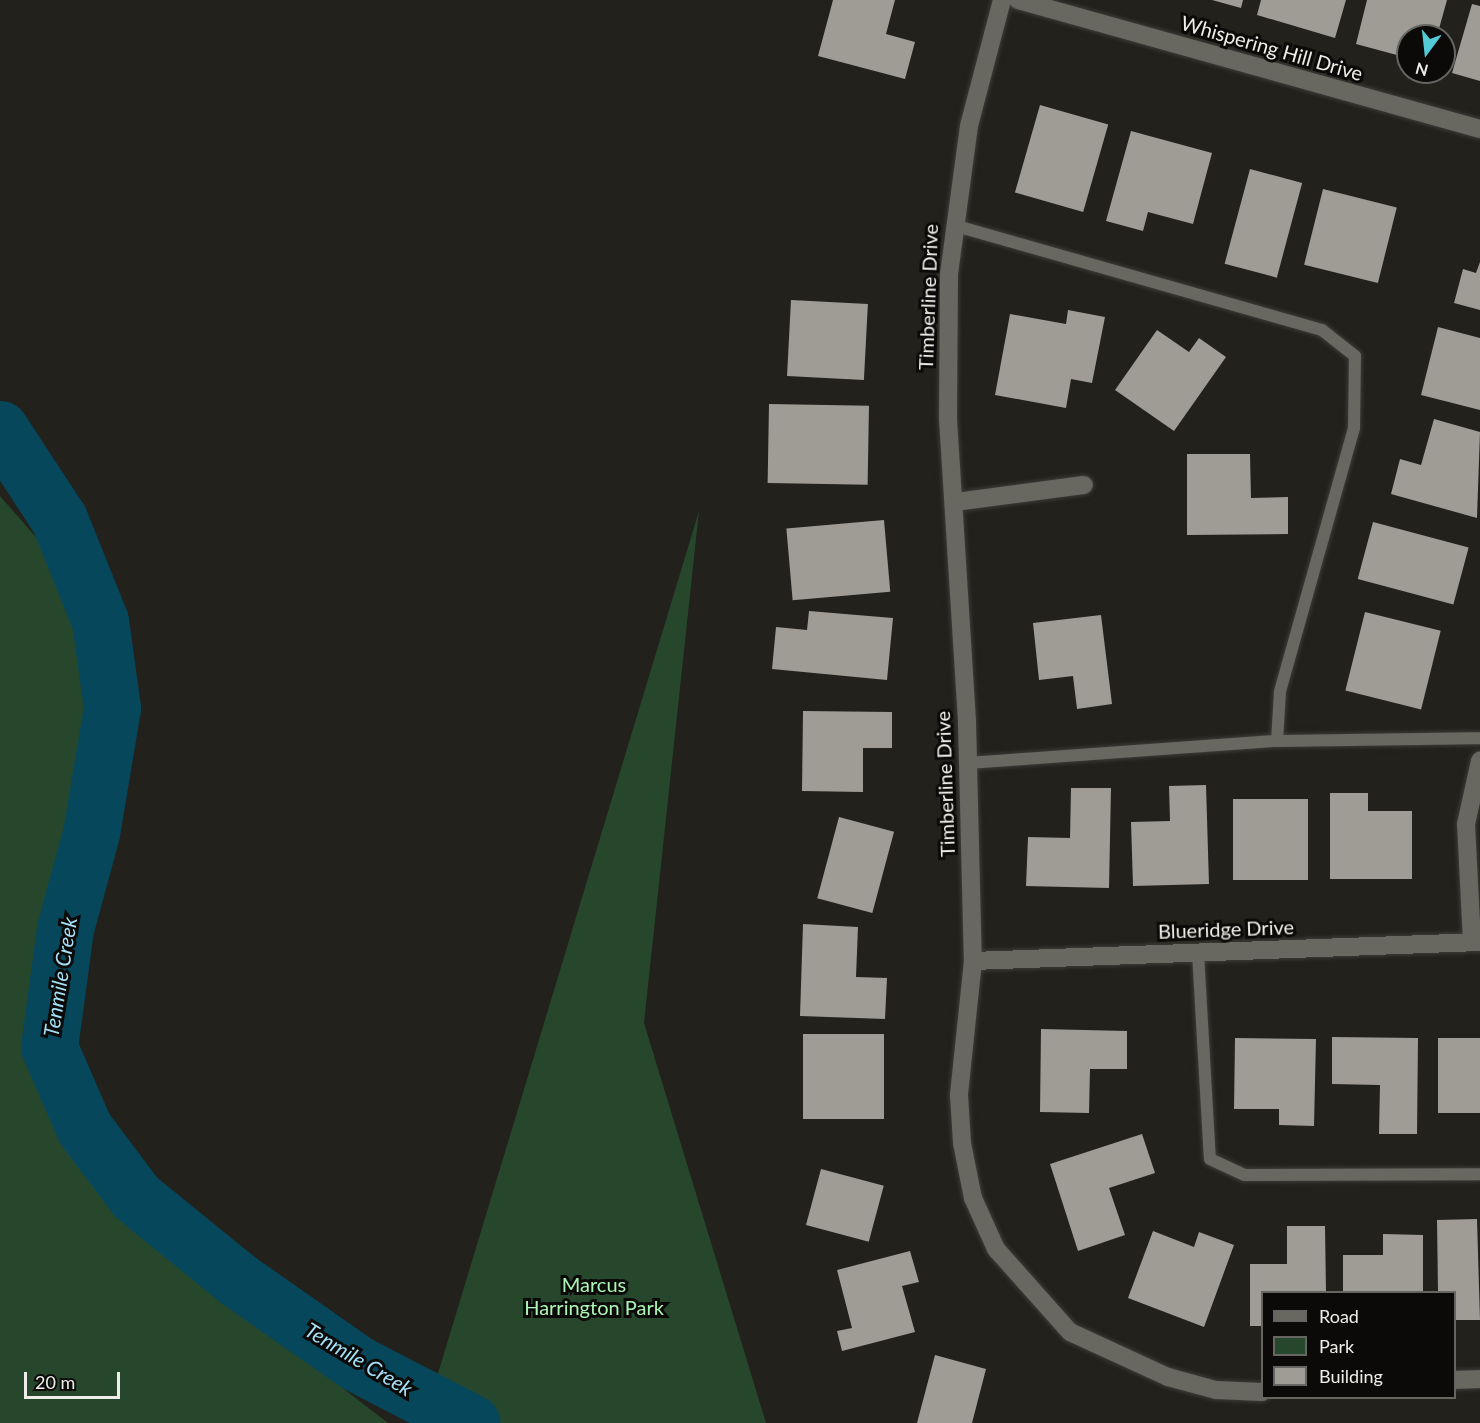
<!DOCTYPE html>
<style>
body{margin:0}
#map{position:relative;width:1480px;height:1423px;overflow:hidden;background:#22211b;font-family:Lato,sans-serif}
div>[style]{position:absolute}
.green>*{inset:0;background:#27472c}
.river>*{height:57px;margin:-28.5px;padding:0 28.5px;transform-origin:28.5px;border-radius:28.5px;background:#07475b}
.building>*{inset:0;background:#9e9c95;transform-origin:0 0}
.roads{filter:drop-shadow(0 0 2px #3d3c38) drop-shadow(0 0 2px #3d3c38)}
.lane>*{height:12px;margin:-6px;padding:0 6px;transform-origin:6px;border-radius:6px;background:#686760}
.street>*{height:18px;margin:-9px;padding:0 9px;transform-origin:9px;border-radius:9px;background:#686760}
span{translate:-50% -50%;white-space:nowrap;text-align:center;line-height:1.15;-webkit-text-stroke:6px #0b0a08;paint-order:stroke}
.street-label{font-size:20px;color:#edede9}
.park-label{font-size:20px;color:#aaf4b4}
.water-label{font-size:21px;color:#a4dff7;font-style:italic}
.legend{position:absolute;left:1261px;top:1291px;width:195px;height:108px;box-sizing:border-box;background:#0b0a08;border:2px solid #656562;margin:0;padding:8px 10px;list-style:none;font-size:18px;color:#edede9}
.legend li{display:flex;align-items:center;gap:12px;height:30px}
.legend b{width:30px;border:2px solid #656562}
.north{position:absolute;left:1396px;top:24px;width:60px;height:60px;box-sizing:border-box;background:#0b0a08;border:2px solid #656562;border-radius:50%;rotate:195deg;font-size:16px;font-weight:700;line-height:24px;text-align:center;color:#edede9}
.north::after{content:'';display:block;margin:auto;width:21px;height:27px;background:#52cbd7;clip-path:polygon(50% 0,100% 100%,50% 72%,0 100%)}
.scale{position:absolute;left:24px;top:1372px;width:96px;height:27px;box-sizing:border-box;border:3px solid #edede9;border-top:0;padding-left:8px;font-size:18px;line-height:21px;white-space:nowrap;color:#edede9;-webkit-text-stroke:4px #0b0a08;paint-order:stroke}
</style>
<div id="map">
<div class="green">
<i style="clip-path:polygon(0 496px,55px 559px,96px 713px,30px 1035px,50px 1116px,143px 1234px,388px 1423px,0 1423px)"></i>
<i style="clip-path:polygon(699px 511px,644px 1023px,766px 1423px,423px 1423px)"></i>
</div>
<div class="river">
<i style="left:0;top:429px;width:108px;rotate:56.8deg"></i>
<i style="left:59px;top:519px;width:110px;rotate:68.1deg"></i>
<i style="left:100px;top:621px;width:88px;rotate:82.1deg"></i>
<i style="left:112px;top:708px;width:127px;rotate:99.5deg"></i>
<i style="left:91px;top:833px;width:99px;rotate:105.2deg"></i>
<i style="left:65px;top:929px;width:119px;rotate:97.7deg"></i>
<i style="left:49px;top:1047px;width:88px;rotate:66.6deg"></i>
<i style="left:84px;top:1128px;width:86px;rotate:53deg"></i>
<i style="left:136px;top:1197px;width:132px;rotate:39.1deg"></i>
<i style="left:238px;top:1280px;width:146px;rotate:35deg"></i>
<i style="left:358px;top:1364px;width:128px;rotate:27.4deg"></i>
</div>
<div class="building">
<i style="clip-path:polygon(833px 0,895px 0,886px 34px,915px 42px,905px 79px,818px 56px)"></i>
<i style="clip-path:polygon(1212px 0,1243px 0,1241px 8px)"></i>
<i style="clip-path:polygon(1261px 0,1346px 0,1335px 38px,1257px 15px)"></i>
<i style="clip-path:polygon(1367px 0,1447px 0,1437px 36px,1408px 36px,1408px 58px,1356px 44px)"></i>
<i style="clip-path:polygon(1472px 4px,1480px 6px,1480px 81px,1452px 73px)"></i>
<i style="left:1040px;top:105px;width:71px;height:91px;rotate:16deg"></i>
<i style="clip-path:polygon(1131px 131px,1212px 153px,1193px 224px,1148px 212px,1143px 231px,1106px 221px)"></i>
<i style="left:1250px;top:169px;width:54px;height:98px;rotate:15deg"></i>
<i style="left:1323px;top:189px;width:76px;height:78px;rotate:14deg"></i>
<i style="clip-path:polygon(1480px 262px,1480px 310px,1454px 303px,1463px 269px,1476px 273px)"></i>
<i style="left:791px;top:300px;width:77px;height:76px;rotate:3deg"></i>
<i style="clip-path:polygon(1068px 310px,1105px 317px,1092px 383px,1071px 379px,1066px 408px,995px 395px,1010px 314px,1066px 324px)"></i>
<i style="clip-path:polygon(1438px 327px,1480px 338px,1480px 410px,1421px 395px)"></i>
<i style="clip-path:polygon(1157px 330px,1189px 352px,1199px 338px,1226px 357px,1174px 431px,1115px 390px)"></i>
<i style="left:769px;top:404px;width:100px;height:79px;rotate:1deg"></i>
<i style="clip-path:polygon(1434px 419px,1480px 432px,1477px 518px,1391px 494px,1400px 459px,1421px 465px)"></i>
<i style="clip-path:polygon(1187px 454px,1250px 454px,1251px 498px,1288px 497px,1288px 534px,1187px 535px)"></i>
<i style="left:884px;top:520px;width:72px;height:98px;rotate:85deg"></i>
<i style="left:1373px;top:522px;width:99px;height:59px;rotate:15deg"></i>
<i style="clip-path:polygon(809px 611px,893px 618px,887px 680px,772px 669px,776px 627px,807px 630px)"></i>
<i style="left:1365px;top:612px;width:78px;height:81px;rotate:14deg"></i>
<i style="clip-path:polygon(1101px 615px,1112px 704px,1077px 709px,1073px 676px,1039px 680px,1033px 623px)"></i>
<i style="clip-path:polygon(803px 711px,892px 712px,892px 748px,863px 748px,863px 792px,802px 791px)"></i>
<i style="clip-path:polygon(1206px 785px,1209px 884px,1133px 886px,1131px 822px,1170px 821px,1169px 786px)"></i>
<i style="clip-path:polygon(1071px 788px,1111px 788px,1109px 888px,1026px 886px,1028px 837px,1070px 838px)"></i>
<i style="clip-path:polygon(1330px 793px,1368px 793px,1368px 811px,1412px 811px,1412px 879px,1330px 879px)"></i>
<i style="left:1233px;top:799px;width:75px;height:81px"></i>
<i style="left:839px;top:817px;width:57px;height:84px;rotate:15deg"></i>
<i style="clip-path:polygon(803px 924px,858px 927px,856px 977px,887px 978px,885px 1019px,800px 1016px)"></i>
<i style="clip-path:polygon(1041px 1029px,1127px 1031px,1127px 1069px,1090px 1069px,1089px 1113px,1040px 1112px)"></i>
<i style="left:803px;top:1034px;width:81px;height:85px"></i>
<i style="clip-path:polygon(1332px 1037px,1418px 1038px,1417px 1134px,1379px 1134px,1380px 1085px,1332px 1084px)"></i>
<i style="clip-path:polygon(1235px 1038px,1316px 1039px,1314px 1126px,1279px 1125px,1279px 1109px,1234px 1109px)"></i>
<i style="left:1480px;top:1038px;width:75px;height:42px;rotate:90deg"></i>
<i style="clip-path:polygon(1142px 1134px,1155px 1173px,1109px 1188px,1125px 1235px,1078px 1251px,1050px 1164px)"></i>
<i style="left:821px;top:1169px;width:65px;height:58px;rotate:15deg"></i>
<i style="clip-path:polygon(1477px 1219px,1480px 1320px,1454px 1320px,1454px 1292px,1438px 1292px,1437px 1220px)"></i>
<i style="clip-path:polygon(1287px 1226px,1325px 1226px,1326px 1292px,1262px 1292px,1262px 1326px,1250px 1326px,1250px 1264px,1287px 1264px)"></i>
<i style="clip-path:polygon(1153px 1231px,1194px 1247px,1199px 1232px,1234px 1245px,1204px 1327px,1128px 1298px)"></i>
<i style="clip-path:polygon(1383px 1234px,1423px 1235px,1423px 1292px,1343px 1292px,1343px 1255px,1383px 1255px)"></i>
<i style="clip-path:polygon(910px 1251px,919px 1282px,902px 1286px,915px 1332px,842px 1351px,837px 1331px,852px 1328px,837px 1270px)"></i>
<i style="clip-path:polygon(935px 1355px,986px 1369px,972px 1423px,917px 1423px)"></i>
</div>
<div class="roads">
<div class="lane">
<i style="left:953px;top:225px;width:384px;rotate:15.9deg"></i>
<i style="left:1322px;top:330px;width:42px;rotate:38.2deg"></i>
<i style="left:1355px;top:356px;width:72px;rotate:90.8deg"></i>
<i style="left:1354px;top:428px;width:274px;rotate:105.7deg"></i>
<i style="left:1280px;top:692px;width:49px;rotate:93.5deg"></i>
<i style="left:968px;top:763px;width:310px;rotate:-4.1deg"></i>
<i style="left:1277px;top:741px;width:203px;rotate:-0.8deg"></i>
<i style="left:1198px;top:953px;width:206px;rotate:86.7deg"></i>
<i style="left:1210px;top:1159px;width:38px;rotate:25deg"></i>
<i style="left:1245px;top:1175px;width:235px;rotate:-0.2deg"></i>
</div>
<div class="street">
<i style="left:1002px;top:0;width:130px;rotate:104.7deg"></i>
<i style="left:969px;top:126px;width:149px;rotate:97.7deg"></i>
<i style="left:949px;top:274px;width:145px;rotate:90.4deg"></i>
<i style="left:948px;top:419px;width:304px;rotate:86.4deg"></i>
<i style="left:967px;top:722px;width:239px;rotate:88.6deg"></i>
<i style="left:973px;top:961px;width:135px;rotate:96deg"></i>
<i style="left:959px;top:1095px;width:48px;rotate:86.4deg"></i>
<i style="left:962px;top:1143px;width:56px;rotate:78.7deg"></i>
<i style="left:973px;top:1198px;width:56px;rotate:65.7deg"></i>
<i style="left:996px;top:1249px;width:111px;rotate:48.3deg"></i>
<i style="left:1070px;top:1332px;width:108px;rotate:24.7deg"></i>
<i style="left:1168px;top:1377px;width:50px;rotate:15.2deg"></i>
<i style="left:1216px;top:1390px;width:46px;rotate:2.5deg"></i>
<i style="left:1018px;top:0;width:480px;rotate:15.6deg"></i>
<i style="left:956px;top:502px;width:129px;rotate:-7.6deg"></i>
<i style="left:1472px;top:942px;width:118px;rotate:-92.9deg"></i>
<i style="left:1466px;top:824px;width:65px;rotate:-77.5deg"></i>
<i style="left:973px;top:961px;width:507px;rotate:-2.15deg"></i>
<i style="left:1454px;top:1380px;width:26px;rotate:-2deg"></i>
</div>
</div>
<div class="street-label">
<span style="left:1272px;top:48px;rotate:16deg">Whispering Hill Drive</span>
<span style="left:928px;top:297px;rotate:-88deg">Timberline Drive</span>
<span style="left:945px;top:784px;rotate:-92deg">Timberline Drive</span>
<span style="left:1226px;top:929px;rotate:-2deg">Blueridge Drive</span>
</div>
<div class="park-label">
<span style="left:594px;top:1296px">Marcus<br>Harrington Park</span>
</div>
<div class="water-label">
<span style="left:60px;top:977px;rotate:-81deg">Tenmile Creek</span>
<span style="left:359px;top:1359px;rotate:31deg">Tenmile Creek</span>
</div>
<ul class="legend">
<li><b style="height:8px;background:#686760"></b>Road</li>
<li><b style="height:16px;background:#27472c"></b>Park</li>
<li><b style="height:16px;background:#9e9c95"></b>Building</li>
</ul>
<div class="north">N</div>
<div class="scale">20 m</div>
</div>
